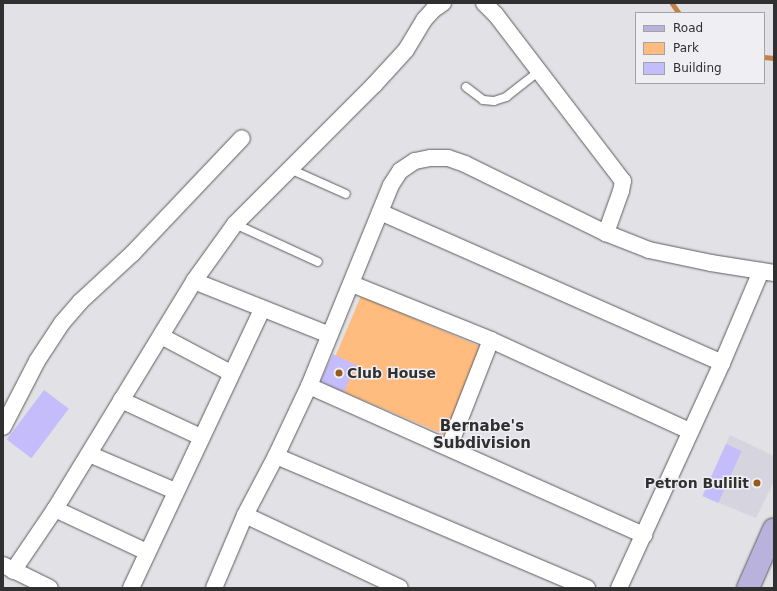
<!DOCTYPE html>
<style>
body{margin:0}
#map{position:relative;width:777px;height:591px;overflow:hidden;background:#e2e1e5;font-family:"DejaVu Sans",sans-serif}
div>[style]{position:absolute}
.built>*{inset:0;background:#d5d4df}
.green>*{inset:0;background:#ffbc7e;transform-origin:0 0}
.stream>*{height:4.5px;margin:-2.25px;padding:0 2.25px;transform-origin:2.25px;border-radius:2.25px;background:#c28344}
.building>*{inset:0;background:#c5bcfb;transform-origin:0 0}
.roads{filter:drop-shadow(0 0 1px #5c5c5f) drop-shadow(0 0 1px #5c5c5f)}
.lane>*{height:8px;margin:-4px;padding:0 4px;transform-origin:4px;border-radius:4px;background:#fff}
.street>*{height:16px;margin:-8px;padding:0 8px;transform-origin:8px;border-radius:8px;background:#fff}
.primary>*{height:22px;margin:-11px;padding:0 11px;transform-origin:11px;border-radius:11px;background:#b9b2dc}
.dots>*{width:11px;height:11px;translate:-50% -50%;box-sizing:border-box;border:2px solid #efeef3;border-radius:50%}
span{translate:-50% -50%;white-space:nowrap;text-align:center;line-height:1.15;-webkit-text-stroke:3px #efeef3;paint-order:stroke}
.poi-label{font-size:14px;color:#303031;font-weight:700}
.left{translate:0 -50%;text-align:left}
.right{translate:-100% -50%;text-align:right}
.neighbourhood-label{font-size:15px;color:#303031;font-weight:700}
.frame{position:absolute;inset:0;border:4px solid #303031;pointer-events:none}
.legend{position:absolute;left:635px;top:12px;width:130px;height:72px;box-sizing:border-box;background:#efeef3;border:1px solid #a3a2a5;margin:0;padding:5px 7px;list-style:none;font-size:12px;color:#303031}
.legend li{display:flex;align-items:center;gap:8px;height:20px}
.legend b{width:20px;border:1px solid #a3a2a5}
</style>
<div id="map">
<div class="built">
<i style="clip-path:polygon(730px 435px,774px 456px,774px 481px,756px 518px,702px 496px)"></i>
</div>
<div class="green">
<i style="left:361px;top:296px;width:132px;height:95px;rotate:23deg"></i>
</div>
<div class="stream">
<i style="left:672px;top:3px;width:12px;rotate:55deg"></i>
<i style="left:764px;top:57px;width:10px;rotate:6deg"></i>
</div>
<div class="building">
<i style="left:333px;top:354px;width:26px;height:30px;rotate:25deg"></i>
<i style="left:44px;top:390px;width:31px;height:62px;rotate:37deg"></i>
<i style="left:726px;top:444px;width:17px;height:57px;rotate:24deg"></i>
</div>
<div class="roads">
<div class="lane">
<i style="left:466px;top:87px;width:21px;rotate:37deg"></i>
<i style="left:483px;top:100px;width:11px;rotate:5deg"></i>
<i style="left:494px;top:101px;width:13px;rotate:-18deg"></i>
<i style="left:506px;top:97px;width:42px;rotate:-38.2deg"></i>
<i style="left:290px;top:169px;width:61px;rotate:24.1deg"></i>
<i style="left:235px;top:224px;width:91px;rotate:24.6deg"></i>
</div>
<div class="street">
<i style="left:484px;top:3px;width:17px;rotate:45deg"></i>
<i style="left:496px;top:15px;width:209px;rotate:52.6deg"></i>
<i style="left:623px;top:181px;width:10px;rotate:101deg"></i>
<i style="left:621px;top:191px;width:45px;rotate:109.7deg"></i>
<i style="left:380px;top:212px;width:374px;rotate:23.8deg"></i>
<i style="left:194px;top:281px;width:146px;rotate:21.7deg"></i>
<i style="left:352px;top:284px;width:150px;rotate:21.9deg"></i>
<i style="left:491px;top:340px;width:219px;rotate:24.6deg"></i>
<i style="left:161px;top:336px;width:79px;rotate:27.9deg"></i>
<i style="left:309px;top:386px;width:367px;rotate:24deg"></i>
<i style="left:121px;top:400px;width:88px;rotate:24.8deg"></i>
<i style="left:3px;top:427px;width:74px;rotate:-62.7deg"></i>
<i style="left:37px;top:361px;width:45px;rotate:-56.7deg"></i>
<i style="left:62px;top:323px;width:28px;rotate:-49deg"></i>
<i style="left:80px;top:302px;width:72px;rotate:-42.8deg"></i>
<i style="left:133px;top:253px;width:158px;rotate:-46.5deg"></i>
<i style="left:449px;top:447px;width:115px;rotate:-68.6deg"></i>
<i style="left:89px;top:454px;width:94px;rotate:23.3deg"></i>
<i style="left:276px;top:456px;width:338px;rotate:23deg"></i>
<i style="left:55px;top:509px;width:102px;rotate:25.1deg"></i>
<i style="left:245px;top:515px;width:171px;rotate:25.2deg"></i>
<i style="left:3px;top:565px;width:52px;rotate:26.1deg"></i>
<i style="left:13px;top:571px;width:75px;rotate:-55.9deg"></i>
<i style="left:55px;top:509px;width:267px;rotate:-58.6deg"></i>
<i style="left:194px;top:281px;width:70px;rotate:-54.3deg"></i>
<i style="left:235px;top:224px;width:197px;rotate:-45deg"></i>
<i style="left:374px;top:85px;width:47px;rotate:-47.6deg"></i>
<i style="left:406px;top:50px;width:35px;rotate:-59deg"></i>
<i style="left:424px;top:20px;width:15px;rotate:-48deg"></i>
<i style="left:434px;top:9px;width:11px;rotate:-34deg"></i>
<i style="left:131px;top:588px;width:308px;rotate:-64.8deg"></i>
<i style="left:214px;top:588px;width:79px;rotate:-67deg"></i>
<i style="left:245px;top:515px;width:67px;rotate:-62.3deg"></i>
<i style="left:276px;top:456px;width:77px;rotate:-64.8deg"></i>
<i style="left:309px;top:386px;width:217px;rotate:-67.8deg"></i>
<i style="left:391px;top:185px;width:17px;rotate:-57deg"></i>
<i style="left:400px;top:171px;width:18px;rotate:-34deg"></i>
<i style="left:415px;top:161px;width:16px;rotate:-11deg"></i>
<i style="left:431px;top:158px;width:17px"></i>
<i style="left:448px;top:158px;width:18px;rotate:19deg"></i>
<i style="left:465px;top:164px;width:157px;rotate:26.1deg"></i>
<i style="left:606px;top:233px;width:46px;rotate:21.6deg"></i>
<i style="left:649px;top:250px;width:63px;rotate:11.8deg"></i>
<i style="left:711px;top:263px;width:64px;rotate:9deg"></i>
<i style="left:619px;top:588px;width:247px;rotate:-65.4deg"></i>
<i style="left:722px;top:363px;width:100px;rotate:-67deg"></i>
</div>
<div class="primary">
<i style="left:748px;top:588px;width:64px;rotate:-66.2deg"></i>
</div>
</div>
<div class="dots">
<i style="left:339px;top:373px;background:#955b19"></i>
<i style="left:757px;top:483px;background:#955b19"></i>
</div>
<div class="poi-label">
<span class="left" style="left:347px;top:373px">Club House</span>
<span class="right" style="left:749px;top:483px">Petron Bulilit</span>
</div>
<div class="neighbourhood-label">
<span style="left:482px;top:435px">Bernabe's<br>Subdivision</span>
</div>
<div class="frame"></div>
<ul class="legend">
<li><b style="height:5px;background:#b9b2dc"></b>Road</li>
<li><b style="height:11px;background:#ffbc7e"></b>Park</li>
<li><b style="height:11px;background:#c5bcfb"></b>Building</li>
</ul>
</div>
